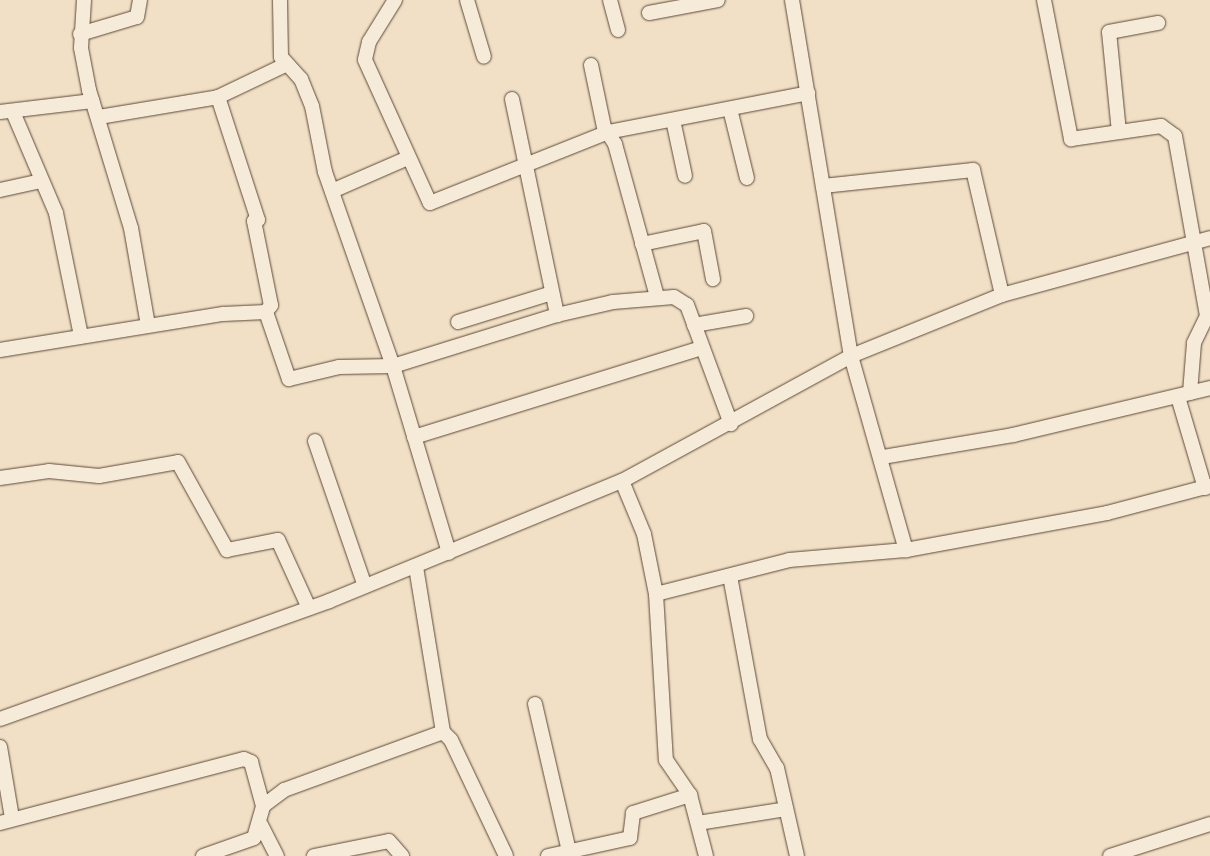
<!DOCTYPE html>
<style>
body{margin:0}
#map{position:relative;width:1210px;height:856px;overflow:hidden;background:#f1e0c5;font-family:"Libre Caslon Text",serif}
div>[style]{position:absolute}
.roads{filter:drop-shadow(0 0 1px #5c4939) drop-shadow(0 0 1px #5c4939)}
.minor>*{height:14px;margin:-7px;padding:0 7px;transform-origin:7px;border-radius:7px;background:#f6ebd9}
span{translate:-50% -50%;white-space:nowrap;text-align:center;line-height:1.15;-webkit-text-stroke:4.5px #f6ebd9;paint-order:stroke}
</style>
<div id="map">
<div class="roads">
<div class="minor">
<i style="left:84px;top:0;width:48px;rotate:93.6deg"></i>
<i style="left:81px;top:48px;width:43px;rotate:79.2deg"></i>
<i style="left:89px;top:90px;width:144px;rotate:73.1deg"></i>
<i style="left:131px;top:228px;width:98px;rotate:80.1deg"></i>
<i style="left:280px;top:0;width:57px;rotate:89deg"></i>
<i style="left:281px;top:57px;width:30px;rotate:48deg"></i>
<i style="left:301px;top:79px;width:29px;rotate:68deg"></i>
<i style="left:312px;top:106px;width:67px;rotate:78.9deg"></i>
<i style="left:325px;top:172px;width:206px;rotate:70.7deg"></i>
<i style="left:393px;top:366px;width:195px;rotate:73.3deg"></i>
<i style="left:395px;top:0;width:49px;rotate:121.8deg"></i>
<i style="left:369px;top:42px;width:18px;rotate:103deg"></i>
<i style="left:365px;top:60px;width:157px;rotate:65.6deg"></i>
<i style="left:430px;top:203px;width:192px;rotate:-21.7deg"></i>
<i style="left:608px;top:132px;width:204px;rotate:-11deg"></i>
<i style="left:467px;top:0;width:59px;rotate:73.4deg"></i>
<i style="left:610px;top:0;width:31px;rotate:75deg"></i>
<i style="left:792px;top:0;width:361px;rotate:80.6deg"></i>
<i style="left:851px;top:356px;width:202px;rotate:74.2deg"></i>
<i style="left:1044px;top:0;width:142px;rotate:79deg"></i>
<i style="left:1071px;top:139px;width:91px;rotate:-8.2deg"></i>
<i style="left:1161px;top:126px;width:17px;rotate:36deg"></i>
<i style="left:1175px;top:136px;width:183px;rotate:79.9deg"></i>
<i style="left:1207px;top:316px;width:30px;rotate:116deg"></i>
<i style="left:1194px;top:343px;width:50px;rotate:94.6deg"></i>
<i style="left:649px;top:13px;width:70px;rotate:-10.7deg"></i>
<i style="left:80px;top:34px;width:59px;rotate:-16.6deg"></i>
<i style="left:137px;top:17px;width:17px;rotate:-80deg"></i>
<i style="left:591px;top:65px;width:63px;rotate:78.2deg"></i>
<i style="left:604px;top:127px;width:20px;rotate:57deg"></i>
<i style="left:615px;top:144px;width:159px;rotate:74.6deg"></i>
<i style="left:218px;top:97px;width:129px;rotate:72deg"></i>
<i style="left:258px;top:220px;width:4px;rotate:166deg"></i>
<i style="left:254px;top:221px;width:86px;rotate:78.6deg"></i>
<i style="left:271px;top:305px;width:9px;rotate:126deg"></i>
<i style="left:512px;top:99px;width:221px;rotate:78.2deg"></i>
<i style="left:730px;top:109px;width:71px;rotate:76.2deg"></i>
<i style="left:0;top:112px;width:93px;rotate:-6.8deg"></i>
<i style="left:13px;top:112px;width:110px;rotate:66.9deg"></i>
<i style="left:56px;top:213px;width:126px;rotate:78.5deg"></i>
<i style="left:99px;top:117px;width:121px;rotate:-9.5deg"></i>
<i style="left:218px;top:97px;width:74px;rotate:-25.5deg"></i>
<i style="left:673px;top:120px;width:57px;rotate:77.9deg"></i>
<i style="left:1119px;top:132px;width:100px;rotate:-95.7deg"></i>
<i style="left:1109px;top:32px;width:50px;rotate:-10.4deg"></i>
<i style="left:823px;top:186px;width:151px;rotate:-6.1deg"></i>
<i style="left:973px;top:170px;width:128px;rotate:76.9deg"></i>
<i style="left:0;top:190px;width:42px;rotate:-12.4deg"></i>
<i style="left:332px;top:191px;width:83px;rotate:-23.5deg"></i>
<i style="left:642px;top:244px;width:63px;rotate:-11.8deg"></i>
<i style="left:704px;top:231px;width:49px;rotate:79.4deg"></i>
<i style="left:458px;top:322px;width:98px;rotate:-17.1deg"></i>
<i style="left:694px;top:325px;width:53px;rotate:-9.8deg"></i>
<i style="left:0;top:350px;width:226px;rotate:-9.2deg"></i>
<i style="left:223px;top:314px;width:43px;rotate:-2.7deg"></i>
<i style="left:266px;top:312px;width:71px;rotate:71.1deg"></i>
<i style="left:289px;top:379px;width:51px;rotate:-13.5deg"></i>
<i style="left:339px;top:367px;width:54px;rotate:-1.1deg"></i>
<i style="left:393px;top:366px;width:172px;rotate:-17.3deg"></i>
<i style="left:557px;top:315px;width:57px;rotate:-13.1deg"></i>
<i style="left:613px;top:302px;width:61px;rotate:-4.7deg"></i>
<i style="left:674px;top:297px;width:15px;rotate:32deg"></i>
<i style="left:687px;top:305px;width:127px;rotate:69.7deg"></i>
<i style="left:1178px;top:397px;width:95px;rotate:73.5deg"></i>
<i style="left:414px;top:437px;width:301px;rotate:-17.2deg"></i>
<i style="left:315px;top:441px;width:153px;rotate:71deg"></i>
<i style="left:883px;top:457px;width:132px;rotate:-9.6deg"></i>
<i style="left:1013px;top:435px;width:203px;rotate:-13.4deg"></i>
<i style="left:0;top:478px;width:49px;rotate:-8.1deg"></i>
<i style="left:49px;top:471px;width:50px;rotate:5.7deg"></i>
<i style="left:99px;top:476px;width:80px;rotate:-10deg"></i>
<i style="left:178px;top:462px;width:101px;rotate:60.9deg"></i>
<i style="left:227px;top:550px;width:52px;rotate:-11.1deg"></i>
<i style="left:278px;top:540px;width:75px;rotate:65.5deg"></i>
<i style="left:622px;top:481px;width:57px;rotate:67.5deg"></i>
<i style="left:644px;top:534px;width:61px;rotate:78.7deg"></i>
<i style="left:656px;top:594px;width:166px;rotate:86.6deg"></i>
<i style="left:666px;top:760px;width:42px;rotate:55.6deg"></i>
<i style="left:690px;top:795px;width:63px;rotate:75.3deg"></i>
<i style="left:416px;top:567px;width:167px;rotate:80.7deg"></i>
<i style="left:443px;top:732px;width:11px;rotate:45deg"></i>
<i style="left:451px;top:740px;width:128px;rotate:64.6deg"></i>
<i style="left:730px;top:576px;width:166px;rotate:79.6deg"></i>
<i style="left:760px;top:739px;width:34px;rotate:60deg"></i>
<i style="left:777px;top:768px;width:90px;rotate:77.2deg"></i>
<i style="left:656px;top:594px;width:137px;rotate:-14.3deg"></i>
<i style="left:789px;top:560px;width:117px;rotate:-4.9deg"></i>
<i style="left:906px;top:550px;width:204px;rotate:-10.4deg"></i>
<i style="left:1107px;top:513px;width:106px;rotate:-14.7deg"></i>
<i style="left:535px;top:704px;width:151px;rotate:77deg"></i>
<i style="left:0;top:719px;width:350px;rotate:-19.7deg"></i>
<i style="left:329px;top:601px;width:317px;rotate:-22.3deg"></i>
<i style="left:622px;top:481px;width:261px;rotate:-28.6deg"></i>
<i style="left:851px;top:356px;width:163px;rotate:-22deg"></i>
<i style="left:1002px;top:295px;width:216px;rotate:-15.3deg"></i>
<i style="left:0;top:747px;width:72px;rotate:80.4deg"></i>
<i style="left:0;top:823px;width:252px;rotate:-14.7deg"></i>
<i style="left:244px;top:759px;width:8px;rotate:23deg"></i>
<i style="left:251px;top:762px;width:46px;rotate:74.7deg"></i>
<i style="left:698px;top:823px;width:89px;rotate:-9deg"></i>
<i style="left:261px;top:825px;width:35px;rotate:63deg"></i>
<i style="left:203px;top:856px;width:54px;rotate:-19.4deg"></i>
<i style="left:254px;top:838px;width:33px;rotate:-74deg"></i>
<i style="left:263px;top:806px;width:26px;rotate:-37deg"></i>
<i style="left:284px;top:790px;width:169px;rotate:-20deg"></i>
<i style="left:314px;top:856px;width:76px;rotate:-11.3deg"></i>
<i style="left:389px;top:841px;width:20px;rotate:49deg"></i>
<i style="left:548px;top:856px;width:84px;rotate:-12.4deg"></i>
<i style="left:630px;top:838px;width:25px;rotate:-83deg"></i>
<i style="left:633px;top:813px;width:60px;rotate:-17.5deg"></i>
<i style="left:1110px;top:856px;width:105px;rotate:-17.7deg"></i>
</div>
</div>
</div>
